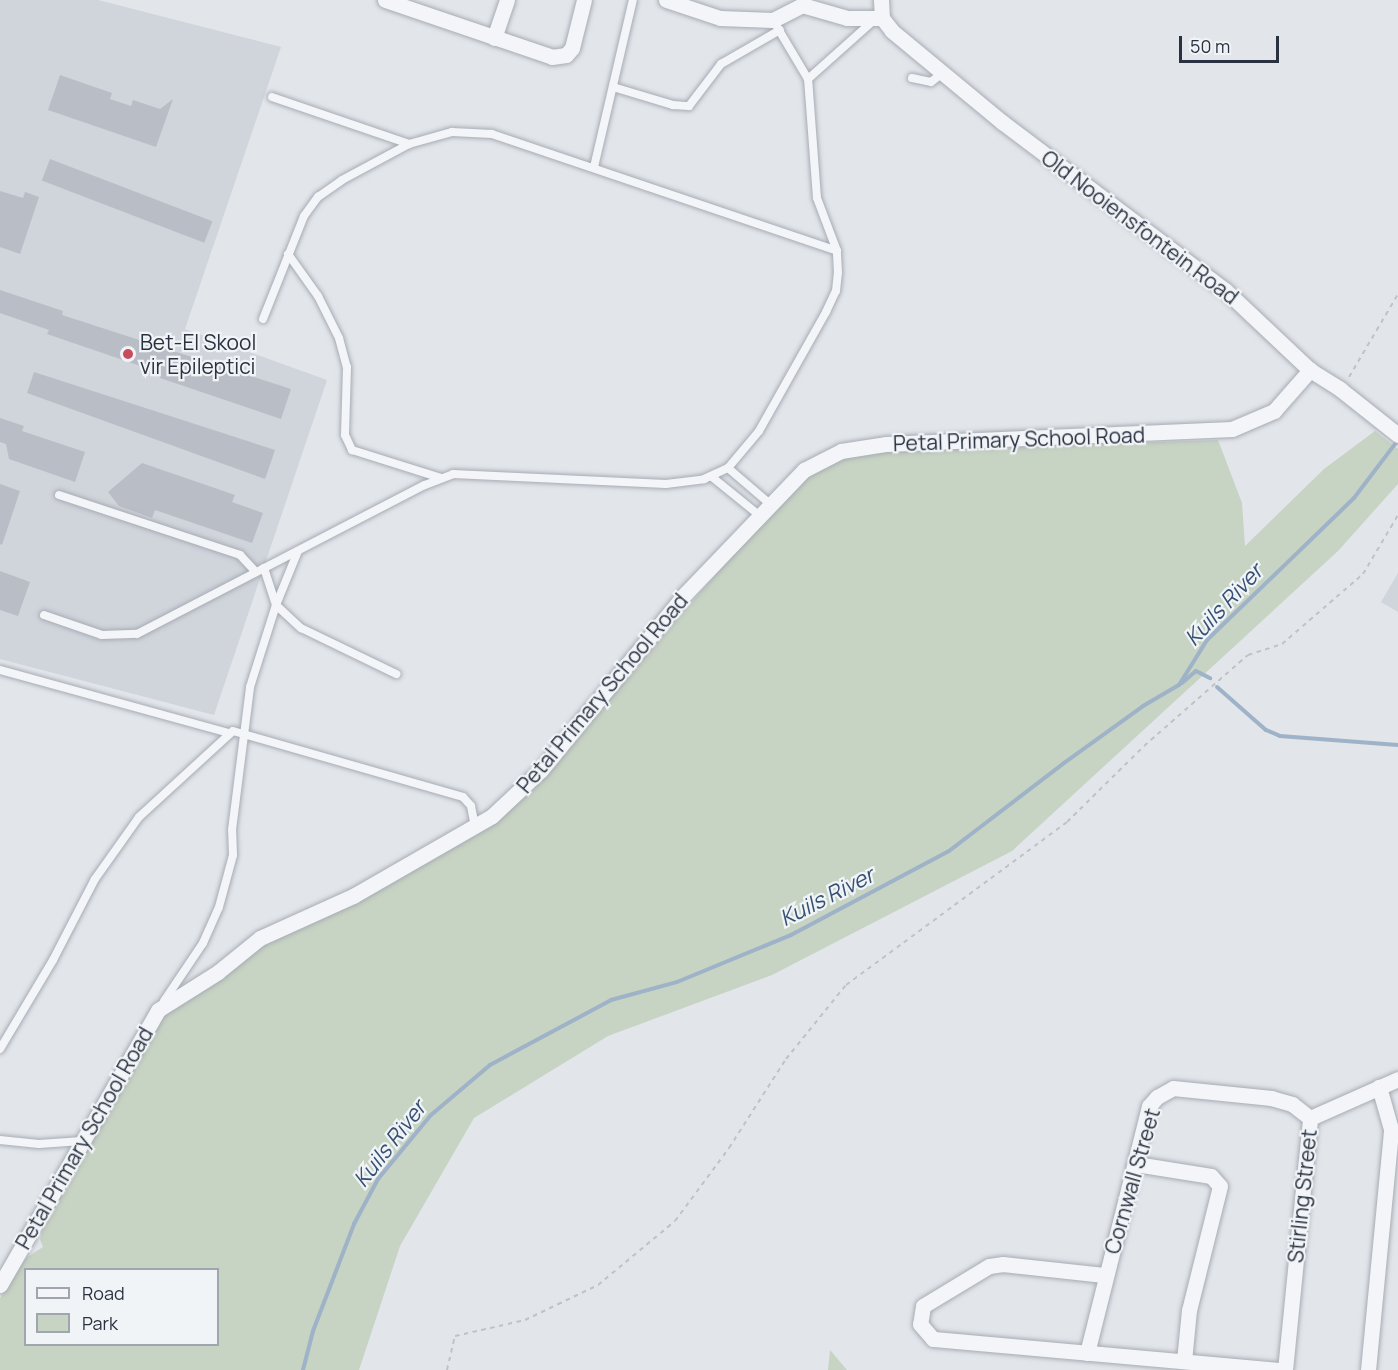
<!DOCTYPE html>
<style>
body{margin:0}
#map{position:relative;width:1398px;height:1370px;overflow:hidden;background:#e2e5ea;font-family:Manrope,sans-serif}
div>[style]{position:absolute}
.built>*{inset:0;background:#d0d4db}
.green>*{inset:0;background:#c7d3c3}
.stream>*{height:4px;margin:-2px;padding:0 2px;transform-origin:2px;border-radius:2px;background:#9eb2c8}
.building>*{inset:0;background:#b9bec6;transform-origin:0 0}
.path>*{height:2px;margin-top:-1px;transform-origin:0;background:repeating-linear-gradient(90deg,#bfc2c8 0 4.5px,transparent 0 9px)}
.roads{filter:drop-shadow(0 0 2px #a7acb4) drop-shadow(0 0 2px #a7acb4)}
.service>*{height:8px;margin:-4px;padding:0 4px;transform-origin:4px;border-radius:4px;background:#f4f5f8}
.minor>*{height:15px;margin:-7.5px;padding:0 7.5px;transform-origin:7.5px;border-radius:7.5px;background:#f4f5f8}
.dots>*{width:16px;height:16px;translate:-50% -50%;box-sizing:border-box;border:3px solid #f1f4f7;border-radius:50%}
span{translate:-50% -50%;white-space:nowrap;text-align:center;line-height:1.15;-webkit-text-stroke:4.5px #f1f4f7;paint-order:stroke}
.street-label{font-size:21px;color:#2a3241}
.poi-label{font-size:21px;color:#2a3241}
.left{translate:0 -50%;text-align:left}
.water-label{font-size:22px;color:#365073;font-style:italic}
.legend{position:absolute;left:24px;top:1268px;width:195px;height:78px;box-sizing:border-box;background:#f1f4f7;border:2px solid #a1a6ae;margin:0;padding:8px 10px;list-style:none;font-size:18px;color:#2a3241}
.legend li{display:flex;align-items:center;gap:12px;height:30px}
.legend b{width:30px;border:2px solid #a1a6ae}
.scale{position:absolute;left:1179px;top:36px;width:100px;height:27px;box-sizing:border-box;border:3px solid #2a3241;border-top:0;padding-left:8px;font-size:18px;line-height:21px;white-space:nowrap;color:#2a3241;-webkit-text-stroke:4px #f1f4f7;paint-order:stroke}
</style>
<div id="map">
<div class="built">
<i style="clip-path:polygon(0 0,98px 0,281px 47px,185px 329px,327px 380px,214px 715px,0 659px)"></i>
<i style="clip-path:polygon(1398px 573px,1398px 612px,1381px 602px)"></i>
</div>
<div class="green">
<i style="clip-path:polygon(evenodd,1375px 431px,1398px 449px,1398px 484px,1338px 551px,1012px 851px,772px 975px,608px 1036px,474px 1118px,400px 1246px,359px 1370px,0 1370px,0 1298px,26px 1258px,43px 1247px,40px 1239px,47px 1219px,162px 1014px,244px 953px,476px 829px,610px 696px,731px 557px,802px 482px,822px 466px,846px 455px,877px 452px,1218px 440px,1242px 503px,1245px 546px,1324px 469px,1375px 431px,26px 1270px,218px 1270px,218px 1344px,26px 1344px,26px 1270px)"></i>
<i style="clip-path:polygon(830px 1350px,847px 1370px,828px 1370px)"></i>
</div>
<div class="stream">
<i style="left:1182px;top:683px;width:18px;rotate:-41deg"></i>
<i style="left:1196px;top:671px;width:16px;rotate:27deg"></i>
<i style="left:1217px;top:687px;width:65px;rotate:41.3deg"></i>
<i style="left:1266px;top:730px;width:15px;rotate:23deg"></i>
<i style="left:1280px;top:736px;width:118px;rotate:4.4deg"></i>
<i style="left:303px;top:1370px;width:40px;rotate:-75.6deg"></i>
<i style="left:313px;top:1331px;width:115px;rotate:-69deg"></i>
<i style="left:354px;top:1224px;width:51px;rotate:-61.9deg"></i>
<i style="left:378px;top:1179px;width:83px;rotate:-50.4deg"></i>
<i style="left:431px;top:1115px;width:77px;rotate:-40.3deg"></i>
<i style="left:490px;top:1065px;width:137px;rotate:-28.2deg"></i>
<i style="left:611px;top:1000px;width:68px;rotate:-15.3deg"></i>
<i style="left:677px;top:982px;width:123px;rotate:-22.4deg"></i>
<i style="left:791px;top:935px;width:179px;rotate:-28deg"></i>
<i style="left:949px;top:851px;width:145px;rotate:-37.4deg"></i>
<i style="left:1064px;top:763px;width:97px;rotate:-35.8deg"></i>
<i style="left:1143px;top:706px;width:42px;rotate:-30.3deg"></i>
<i style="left:1179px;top:685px;width:53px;rotate:-58.1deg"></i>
<i style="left:1207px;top:640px;width:204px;rotate:-44deg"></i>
<i style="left:1354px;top:498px;width:73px;rotate:-52.8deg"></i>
</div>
<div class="building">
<i style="clip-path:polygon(60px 75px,112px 93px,110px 99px,131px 106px,133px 100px,160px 109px,173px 99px,156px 147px,48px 110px)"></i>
<i style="left:50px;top:159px;width:174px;height:23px;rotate:21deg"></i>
<i style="clip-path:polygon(0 191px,23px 198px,25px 192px,39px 197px,20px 254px,0 247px)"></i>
<i style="clip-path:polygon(0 290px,63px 311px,62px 315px,291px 389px,281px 419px,160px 378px,161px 373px,47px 334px,49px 330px,0 313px)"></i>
<i style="clip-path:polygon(34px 372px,275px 450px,265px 479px,27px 393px)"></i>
<i style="clip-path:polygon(0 418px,24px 426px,22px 431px,85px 452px,75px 482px,9px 459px,6px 444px,0 442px)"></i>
<i style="clip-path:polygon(142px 463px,235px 495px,232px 502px,263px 513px,252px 543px,155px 510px,152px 518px,119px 506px,108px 492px)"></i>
<i style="clip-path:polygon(0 484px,20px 491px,2px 545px,0 544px)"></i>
<i style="clip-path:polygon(0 571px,30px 582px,18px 616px,0 610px)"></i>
</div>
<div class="path">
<i style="left:1349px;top:377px;width:96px;rotate:-59.4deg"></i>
<i style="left:447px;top:1370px;width:35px;rotate:-77deg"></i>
<i style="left:455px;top:1336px;width:72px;rotate:-12.9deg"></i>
<i style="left:525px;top:1320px;width:81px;rotate:-25.6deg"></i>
<i style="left:598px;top:1285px;width:100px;rotate:-39.7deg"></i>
<i style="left:675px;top:1221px;width:91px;rotate:-53.5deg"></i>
<i style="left:729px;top:1148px;width:106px;rotate:-57.4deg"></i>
<i style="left:786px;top:1059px;width:95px;rotate:-51deg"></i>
<i style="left:846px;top:985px;width:275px;rotate:-36.4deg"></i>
<i style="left:1067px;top:822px;width:108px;rotate:-44.6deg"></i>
<i style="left:1144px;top:746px;width:138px;rotate:-41.2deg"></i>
<i style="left:1248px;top:655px;width:36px;rotate:-18deg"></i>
<i style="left:1282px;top:644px;width:107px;rotate:-40.8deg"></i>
<i style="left:1363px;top:574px;width:69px;rotate:-59.3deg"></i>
</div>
<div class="roads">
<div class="service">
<i style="left:912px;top:78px;width:19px;rotate:12deg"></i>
<i style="left:931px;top:82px;width:16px;rotate:-38deg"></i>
<i style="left:808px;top:79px;width:89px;rotate:-41.8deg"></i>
<i style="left:613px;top:87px;width:63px;rotate:16.7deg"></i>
<i style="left:673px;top:105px;width:16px;rotate:4deg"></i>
<i style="left:689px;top:106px;width:53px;rotate:-52.7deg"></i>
<i style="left:721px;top:64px;width:68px;rotate:-30deg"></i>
<i style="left:272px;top:97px;width:145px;rotate:18.9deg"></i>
<i style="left:594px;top:167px;width:171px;rotate:-76.9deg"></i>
<i style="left:288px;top:254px;width:52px;rotate:54.5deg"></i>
<i style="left:318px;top:296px;width:47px;rotate:63.4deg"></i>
<i style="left:339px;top:338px;width:30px;rotate:75deg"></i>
<i style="left:347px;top:367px;width:68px;rotate:91.7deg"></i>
<i style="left:345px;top:435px;width:17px;rotate:65deg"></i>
<i style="left:352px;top:450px;width:93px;rotate:17.5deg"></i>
<i style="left:263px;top:319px;width:111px;rotate:-68.3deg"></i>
<i style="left:304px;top:216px;width:24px;rotate:-54deg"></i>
<i style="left:318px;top:197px;width:29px;rotate:-35deg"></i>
<i style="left:342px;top:180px;width:76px;rotate:-28.2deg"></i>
<i style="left:409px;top:144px;width:45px;rotate:-15.6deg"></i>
<i style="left:452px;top:132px;width:40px;rotate:2.9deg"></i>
<i style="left:492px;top:134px;width:364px;rotate:18.7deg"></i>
<i style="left:728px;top:468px;width:55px;rotate:40.6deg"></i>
<i style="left:712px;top:477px;width:60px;rotate:39deg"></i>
<i style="left:59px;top:495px;width:191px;rotate:18.3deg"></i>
<i style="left:240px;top:555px;width:23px;rotate:47deg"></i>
<i style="left:298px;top:551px;width:58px;rotate:112.2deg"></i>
<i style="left:276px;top:605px;width:34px;rotate:43deg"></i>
<i style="left:301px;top:628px;width:106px;rotate:25.8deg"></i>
<i style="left:44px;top:615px;width:61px;rotate:19deg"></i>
<i style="left:102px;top:635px;width:35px;rotate:-2deg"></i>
<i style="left:137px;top:634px;width:324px;rotate:-27.4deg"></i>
<i style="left:425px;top:485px;width:30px;rotate:-21deg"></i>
<i style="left:453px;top:474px;width:213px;rotate:2.7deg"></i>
<i style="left:666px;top:484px;width:38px;rotate:-7deg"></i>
<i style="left:704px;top:479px;width:26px;rotate:-25deg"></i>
<i style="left:728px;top:468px;width:48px;rotate:-50deg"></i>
<i style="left:759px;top:431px;width:137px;rotate:-60.6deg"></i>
<i style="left:826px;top:312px;width:23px;rotate:-65deg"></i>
<i style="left:836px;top:291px;width:18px;rotate:-84deg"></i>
<i style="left:838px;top:273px;width:22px;rotate:-93deg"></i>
<i style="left:837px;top:251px;width:57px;rotate:-110.7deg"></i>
<i style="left:817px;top:198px;width:119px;rotate:-94.3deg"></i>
<i style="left:808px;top:79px;width:69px;rotate:-120.7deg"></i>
<i style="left:0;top:670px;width:238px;rotate:15.4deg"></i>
<i style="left:164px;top:1001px;width:70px;rotate:-56.1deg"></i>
<i style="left:203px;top:943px;width:39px;rotate:-66deg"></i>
<i style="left:219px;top:907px;width:54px;rotate:-74.9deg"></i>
<i style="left:233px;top:855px;width:25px;rotate:-92deg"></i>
<i style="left:232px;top:830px;width:144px;rotate:-82.8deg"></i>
<i style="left:250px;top:687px;width:86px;rotate:-72.4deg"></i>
<i style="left:276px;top:605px;width:39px;rotate:-108deg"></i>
<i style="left:0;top:1049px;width:104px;rotate:-59.2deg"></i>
<i style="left:53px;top:960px;width:91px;rotate:-62.6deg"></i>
<i style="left:95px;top:879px;width:76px;rotate:-54.6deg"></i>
<i style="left:139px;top:817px;width:127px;rotate:-42.5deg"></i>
<i style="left:233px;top:731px;width:239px;rotate:16deg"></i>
<i style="left:463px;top:797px;width:12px;rotate:48deg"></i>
<i style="left:471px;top:806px;width:20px;rotate:79deg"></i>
<i style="left:0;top:1140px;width:39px;rotate:6deg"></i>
<i style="left:39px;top:1144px;width:43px;rotate:-4deg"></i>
</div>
<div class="minor">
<i style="left:385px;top:0;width:176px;rotate:18.8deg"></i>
<i style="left:552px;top:57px;width:14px;rotate:-8deg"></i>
<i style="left:566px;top:55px;width:9px;rotate:-49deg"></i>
<i style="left:572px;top:48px;width:49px;rotate:-76deg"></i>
<i style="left:666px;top:0;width:57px;rotate:18.4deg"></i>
<i style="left:720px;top:18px;width:53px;rotate:2.2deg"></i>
<i style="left:773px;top:20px;width:33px;rotate:-27deg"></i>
<i style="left:802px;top:5px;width:47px;rotate:16.1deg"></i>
<i style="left:847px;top:18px;width:35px"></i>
<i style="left:881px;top:0;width:18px;rotate:87deg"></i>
<i style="left:882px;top:18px;width:16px;rotate:52deg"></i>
<i style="left:892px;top:31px;width:143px;rotate:39.6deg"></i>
<i style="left:1002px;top:122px;width:279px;rotate:37deg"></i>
<i style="left:1225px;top:290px;width:117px;rotate:43.3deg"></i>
<i style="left:1310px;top:370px;width:36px;rotate:32deg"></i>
<i style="left:1340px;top:389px;width:74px;rotate:38.4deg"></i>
<i style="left:494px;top:38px;width:40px;rotate:-71.1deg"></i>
<i style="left:1136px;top:1164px;width:76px;rotate:9.1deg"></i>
<i style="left:1211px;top:1176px;width:13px;rotate:48deg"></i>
<i style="left:1220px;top:1186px;width:128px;rotate:104deg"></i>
<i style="left:1189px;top:1310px;width:51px;rotate:95.6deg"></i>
<i style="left:1104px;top:1275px;width:102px;rotate:-173.8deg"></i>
<i style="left:1003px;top:1264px;width:14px;rotate:172deg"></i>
<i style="left:989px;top:1266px;width:77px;rotate:148.8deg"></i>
<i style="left:923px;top:1306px;width:18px;rotate:99deg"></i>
<i style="left:920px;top:1324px;width:20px;rotate:49deg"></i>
<i style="left:933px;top:1339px;width:348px;rotate:5.1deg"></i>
<i style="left:0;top:1285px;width:317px;rotate:-60.1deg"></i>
<i style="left:158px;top:1010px;width:71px;rotate:-32.3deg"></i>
<i style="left:218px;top:972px;width:54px;rotate:-39deg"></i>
<i style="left:260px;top:938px;width:102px;rotate:-24.3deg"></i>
<i style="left:353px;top:896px;width:160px;rotate:-29.9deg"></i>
<i style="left:492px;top:816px;width:67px;rotate:-43.2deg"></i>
<i style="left:541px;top:770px;width:227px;rotate:-50.7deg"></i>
<i style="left:685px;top:594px;width:172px;rotate:-46.2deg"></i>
<i style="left:804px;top:470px;width:42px;rotate:-27.2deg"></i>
<i style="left:841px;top:451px;width:46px;rotate:-8.8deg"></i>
<i style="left:886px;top:444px;width:346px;rotate:-2.5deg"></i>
<i style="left:1232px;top:429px;width:46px;rotate:-23.2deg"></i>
<i style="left:1274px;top:411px;width:55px;rotate:-48.7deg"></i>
<i style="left:1087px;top:1353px;width:255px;rotate:-75.9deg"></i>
<i style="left:1149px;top:1106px;width:12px;rotate:-48deg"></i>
<i style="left:1157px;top:1097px;width:18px;rotate:-29deg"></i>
<i style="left:1173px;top:1088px;width:99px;rotate:5.8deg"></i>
<i style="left:1271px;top:1098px;width:22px;rotate:16deg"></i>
<i style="left:1292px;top:1104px;width:23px;rotate:38deg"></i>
<i style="left:1285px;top:1370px;width:253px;rotate:-84.3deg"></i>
<i style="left:1310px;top:1118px;width:96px;rotate:-23.9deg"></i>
<i style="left:1368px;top:1370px;width:242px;rotate:-84.5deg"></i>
<i style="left:1391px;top:1129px;width:44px;rotate:-105.9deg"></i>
</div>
</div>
<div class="dots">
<i style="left:128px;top:354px;background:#c94c5c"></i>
</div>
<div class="street-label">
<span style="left:1140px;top:227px;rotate:37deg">Old Nooiensfontein Road</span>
<span style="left:1019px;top:439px;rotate:-2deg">Petal Primary School Road</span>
<span style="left:602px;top:693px;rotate:-50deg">Petal Primary School Road</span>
<span style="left:84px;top:1138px;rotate:-60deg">Petal Primary School Road</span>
<span style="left:1132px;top:1181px;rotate:-74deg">Cornwall Street</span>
<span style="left:1302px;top:1196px;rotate:-84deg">Stirling Street</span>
</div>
<div class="poi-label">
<span class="left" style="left:140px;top:354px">Bet-El Skool<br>vir Epileptici</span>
</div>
<div class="water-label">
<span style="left:1224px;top:605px;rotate:-47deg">Kuils River</span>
<span style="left:827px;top:897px;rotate:-27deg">Kuils River</span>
<span style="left:390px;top:1144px;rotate:-52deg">Kuils River</span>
</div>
<ul class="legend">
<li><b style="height:8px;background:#f4f5f8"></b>Road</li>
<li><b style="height:16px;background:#c7d3c3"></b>Park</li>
</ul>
<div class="scale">50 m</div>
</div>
